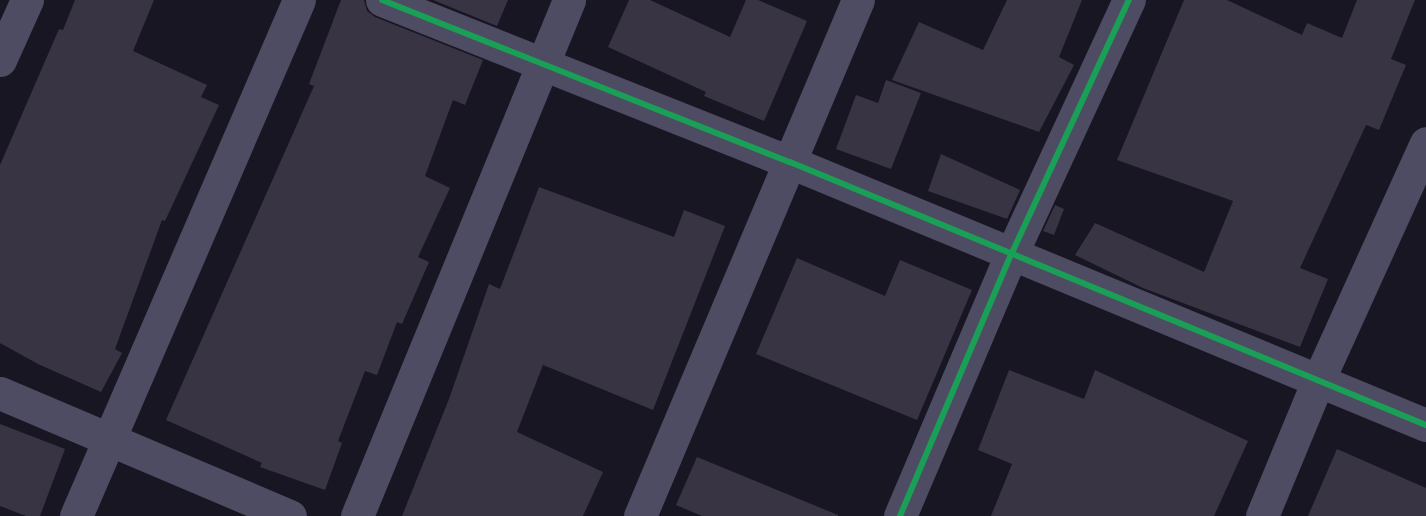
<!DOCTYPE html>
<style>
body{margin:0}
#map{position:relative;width:1426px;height:516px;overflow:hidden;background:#181623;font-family:Mulish,sans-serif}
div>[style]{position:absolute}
.building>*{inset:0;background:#383444}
.street>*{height:33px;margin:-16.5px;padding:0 16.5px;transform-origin:16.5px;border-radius:16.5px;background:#4d4c63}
.cycleway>*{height:6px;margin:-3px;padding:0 3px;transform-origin:3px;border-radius:3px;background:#1a9f57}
span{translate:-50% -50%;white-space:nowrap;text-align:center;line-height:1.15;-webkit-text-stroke:6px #151128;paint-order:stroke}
</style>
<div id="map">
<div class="building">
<i style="clip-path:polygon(75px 0,154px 0,133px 51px,207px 85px,201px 97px,219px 105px,165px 221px,162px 220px,115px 349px,122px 353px,101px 392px,38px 364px,0 343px,0 165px,59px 29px,63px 30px)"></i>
<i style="clip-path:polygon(341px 0,364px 0,367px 11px,375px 17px,483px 60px,465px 105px,453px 100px,425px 176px,450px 188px,418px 257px,429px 262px,402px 324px,397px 322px,377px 375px,365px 371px,338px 441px,342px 443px,325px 490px,260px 467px,262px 463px,166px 420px,314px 86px,309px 84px)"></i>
<i style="clip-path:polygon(433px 0,508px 0,497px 26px)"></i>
<i style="clip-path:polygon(629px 0,650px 0,730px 37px,746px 0,758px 0,807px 21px,764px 121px,704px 96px,706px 92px,608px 47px)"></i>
<i style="clip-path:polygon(1007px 0,1082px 0,1059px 57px,1074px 65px,1039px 132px,892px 80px,919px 22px,983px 50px)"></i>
<i style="clip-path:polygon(1184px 0,1227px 0,1302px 35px,1307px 23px,1342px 38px,1357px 0,1415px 0,1391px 59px,1406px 65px,1379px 130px,1366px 125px,1300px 268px,1328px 279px,1300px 347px,1143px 288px,1075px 255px,1095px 223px,1204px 272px,1233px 201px,1117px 160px)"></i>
<i style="clip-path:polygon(886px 80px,921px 93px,891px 169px,836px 149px,856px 95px,878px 103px)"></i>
<i style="clip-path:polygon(941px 154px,1020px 190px,1007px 219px,928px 191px)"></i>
<i style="clip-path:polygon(539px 187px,674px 237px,684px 210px,725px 226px,653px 410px,543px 365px,517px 432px,603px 472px,583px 516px,402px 516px,449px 399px,489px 284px,500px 289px)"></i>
<i style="clip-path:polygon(1055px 205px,1064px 209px,1054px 235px,1043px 231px)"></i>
<i style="clip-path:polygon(797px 258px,885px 296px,900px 260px,972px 290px,917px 420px,756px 354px)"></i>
<i style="clip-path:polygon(1009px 370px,1084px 399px,1095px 370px,1248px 441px,1214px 516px,991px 516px,1012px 464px,978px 450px)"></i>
<i style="clip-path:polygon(0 424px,65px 449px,40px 516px,26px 516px,0 506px)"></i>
<i style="clip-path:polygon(1337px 449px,1426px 488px,1426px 516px,1308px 516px)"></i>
<i style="clip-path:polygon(697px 457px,838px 515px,838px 516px,702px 516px,676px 505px)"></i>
</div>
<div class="street">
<i style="left:382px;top:0;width:439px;rotate:21.7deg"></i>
<i style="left:790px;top:162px;width:688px;rotate:22.47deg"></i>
<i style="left:0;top:60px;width:66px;rotate:-65.8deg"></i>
<i style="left:0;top:393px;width:315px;rotate:23deg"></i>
<i style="left:76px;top:516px;width:562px;rotate:-66.63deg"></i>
<i style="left:357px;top:516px;width:558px;rotate:-67.66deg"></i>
<i style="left:640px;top:516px;width:560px;rotate:-67.1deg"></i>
<i style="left:900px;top:516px;width:284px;rotate:-67deg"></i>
<i style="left:1011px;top:255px;width:281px;rotate:-65.2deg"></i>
<i style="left:1262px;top:516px;width:146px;rotate:-67.5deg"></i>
<i style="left:1318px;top:381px;width:261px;rotate:-65.6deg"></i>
</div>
<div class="cycleway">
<i style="left:382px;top:0;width:439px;rotate:21.7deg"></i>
<i style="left:790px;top:162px;width:688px;rotate:22.47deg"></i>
<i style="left:900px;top:516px;width:284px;rotate:-67deg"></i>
<i style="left:1011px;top:255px;width:281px;rotate:-65.2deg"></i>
</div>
</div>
